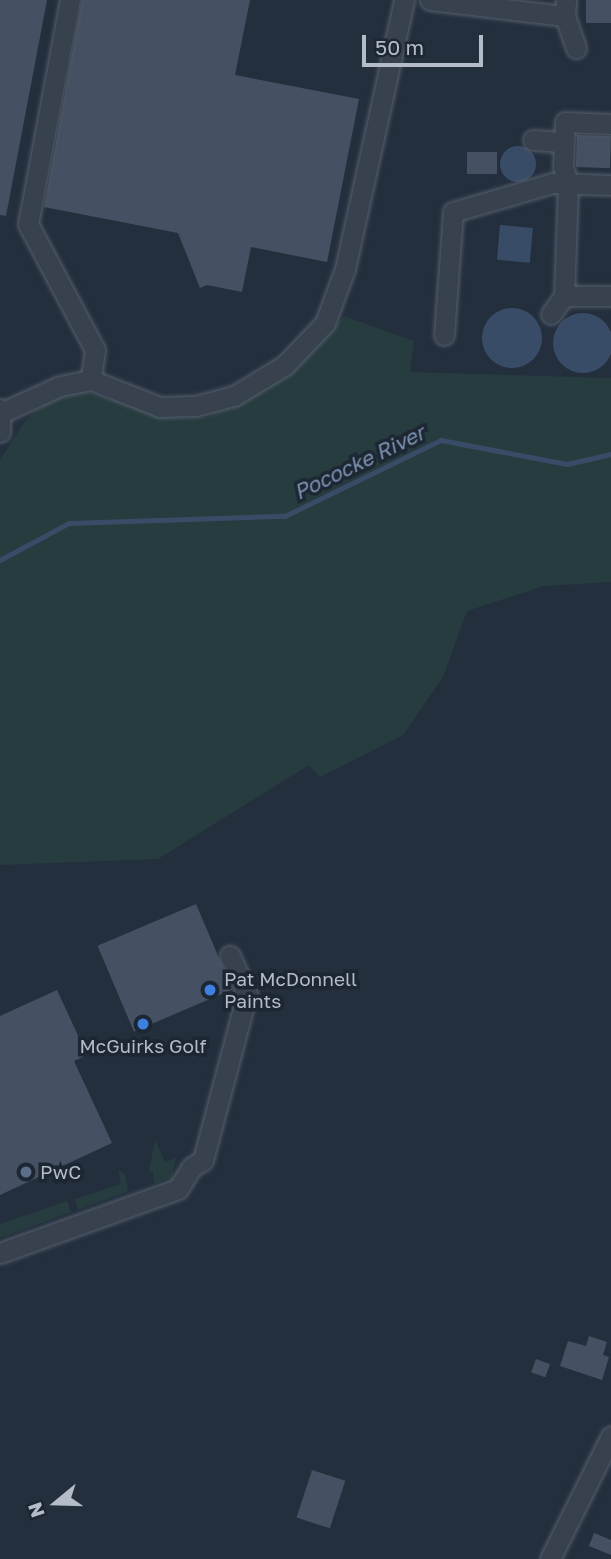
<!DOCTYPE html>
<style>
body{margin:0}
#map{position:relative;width:611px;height:1559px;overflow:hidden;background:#242f3e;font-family:"Golos Text",sans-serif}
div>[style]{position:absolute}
.green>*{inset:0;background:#263c3f}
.water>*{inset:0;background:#394c67;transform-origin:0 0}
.round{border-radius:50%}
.stream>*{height:4.5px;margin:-2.25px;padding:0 2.25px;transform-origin:2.25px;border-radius:2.25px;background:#394c67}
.building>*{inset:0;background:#455162;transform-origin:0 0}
.roads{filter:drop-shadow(0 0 2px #565f6c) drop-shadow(0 0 2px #565f6c)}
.minor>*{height:19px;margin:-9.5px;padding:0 9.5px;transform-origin:9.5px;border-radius:9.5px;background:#38414e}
.dots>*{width:19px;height:19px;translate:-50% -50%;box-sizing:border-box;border:4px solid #1d2633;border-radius:50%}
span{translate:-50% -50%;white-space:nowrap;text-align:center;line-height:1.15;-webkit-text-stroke:7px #1d2633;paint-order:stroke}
.poi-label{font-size:19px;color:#b4bcc9}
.left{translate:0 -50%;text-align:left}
.water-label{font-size:21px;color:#7c92b1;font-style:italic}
.north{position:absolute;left:21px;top:1468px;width:70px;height:70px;-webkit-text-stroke:5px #1d2633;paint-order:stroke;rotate:251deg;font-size:19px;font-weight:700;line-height:28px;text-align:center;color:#b4bcc9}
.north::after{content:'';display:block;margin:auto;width:24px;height:32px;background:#b4bcc9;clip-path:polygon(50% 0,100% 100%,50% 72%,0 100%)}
.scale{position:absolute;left:362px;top:35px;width:121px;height:32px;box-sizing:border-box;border:4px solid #b4bcc9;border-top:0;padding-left:9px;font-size:21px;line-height:24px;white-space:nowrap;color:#b4bcc9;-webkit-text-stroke:5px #1d2633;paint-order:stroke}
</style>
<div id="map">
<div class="green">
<i style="clip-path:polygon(344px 316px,414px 341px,410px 372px,611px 378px,611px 582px,544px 586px,467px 611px,443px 677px,403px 735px,320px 777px,309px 765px,158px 859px,0 865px,0 460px,25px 421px,49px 399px,78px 390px,176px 418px,208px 417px,295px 368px)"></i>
<i style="clip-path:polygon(155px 1140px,165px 1162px,176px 1158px,171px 1182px,169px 1178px,154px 1183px,153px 1172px,149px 1171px)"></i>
<i style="clip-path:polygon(118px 1170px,125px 1174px,128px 1191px,78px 1210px,75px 1199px,121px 1184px)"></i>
<i style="clip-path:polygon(67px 1201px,71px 1212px,0 1238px,0 1224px)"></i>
</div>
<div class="water">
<i class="round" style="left:500px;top:146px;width:36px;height:36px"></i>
<i style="left:500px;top:225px;width:33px;height:35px;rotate:5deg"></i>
<i class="round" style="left:482px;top:308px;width:60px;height:60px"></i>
<i class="round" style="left:553px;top:313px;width:60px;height:60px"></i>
</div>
<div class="stream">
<i style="left:0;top:560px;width:78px;rotate:-28.2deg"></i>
<i style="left:69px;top:523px;width:216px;rotate:-1.9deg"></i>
<i style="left:285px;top:516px;width:174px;rotate:-26deg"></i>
<i style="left:441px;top:440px;width:128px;rotate:10.8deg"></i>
<i style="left:567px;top:464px;width:45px;rotate:-12.8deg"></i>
</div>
<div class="building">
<i style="clip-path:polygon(0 0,47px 0,6px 216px,0 215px)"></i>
<i style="clip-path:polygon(82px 0,250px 0,235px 75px,359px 99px,327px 262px,251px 247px,242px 292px,207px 285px,200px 288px,178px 233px,44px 207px)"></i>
<i style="left:586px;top:0;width:25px;height:23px"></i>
<i style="left:577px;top:135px;width:34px;height:32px;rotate:2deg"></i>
<i style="left:467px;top:152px;width:30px;height:22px"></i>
<i style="left:196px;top:904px;width:93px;height:107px;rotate:67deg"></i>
<i style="clip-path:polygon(57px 990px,87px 1055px,74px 1061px,112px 1143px,0 1195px,0 1016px)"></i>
<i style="clip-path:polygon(589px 1336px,607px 1342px,603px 1355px,609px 1357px,602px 1380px,560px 1366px,568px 1341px,586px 1346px)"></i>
<i style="left:536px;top:1359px;width:15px;height:14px;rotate:20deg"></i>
<i style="left:312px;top:1470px;width:35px;height:50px;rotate:18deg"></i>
<i style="clip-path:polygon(594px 1533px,611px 1540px,611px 1555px,589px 1546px)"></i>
</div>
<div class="roads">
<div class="minor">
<i style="left:70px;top:0;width:228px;rotate:100.6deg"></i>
<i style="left:28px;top:224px;width:143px;rotate:62deg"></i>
<i style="left:95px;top:350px;width:30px;rotate:98deg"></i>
<i style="left:430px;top:0;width:136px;rotate:6.8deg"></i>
<i style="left:565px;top:16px;width:16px;rotate:-86deg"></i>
<i style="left:565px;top:16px;width:34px;rotate:71deg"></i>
<i style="left:611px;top:124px;width:46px;rotate:-177.5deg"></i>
<i style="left:565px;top:122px;width:44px;rotate:92.6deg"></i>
<i style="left:563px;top:166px;width:19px;rotate:74deg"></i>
<i style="left:568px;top:184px;width:112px;rotate:92deg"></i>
<i style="left:564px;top:296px;width:47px"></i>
<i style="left:533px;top:140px;width:31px;rotate:4deg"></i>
<i style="left:551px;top:314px;width:22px;rotate:-54deg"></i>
<i style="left:444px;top:335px;width:123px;rotate:-85.8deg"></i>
<i style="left:453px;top:212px;width:104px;rotate:-16.2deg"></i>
<i style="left:553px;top:183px;width:58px;rotate:2deg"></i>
<i style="left:0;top:409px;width:23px;rotate:90deg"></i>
<i style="left:1px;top:413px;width:65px;rotate:-24.6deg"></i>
<i style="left:60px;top:386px;width:32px;rotate:-11deg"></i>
<i style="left:91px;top:380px;width:74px;rotate:21.4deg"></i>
<i style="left:160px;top:407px;width:36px;rotate:-2deg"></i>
<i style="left:196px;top:406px;width:39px;rotate:-15deg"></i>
<i style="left:234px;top:396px;width:60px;rotate:-31.3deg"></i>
<i style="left:285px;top:365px;width:58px;rotate:-46.4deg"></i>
<i style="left:325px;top:323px;width:58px;rotate:-69.7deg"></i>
<i style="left:345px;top:269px;width:275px;rotate:-77.6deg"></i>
<i style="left:0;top:1253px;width:189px;rotate:-19.8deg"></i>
<i style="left:178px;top:1189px;width:26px;rotate:-58deg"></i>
<i style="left:192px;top:1167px;width:13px;rotate:-32deg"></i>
<i style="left:203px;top:1160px;width:172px;rotate:-75.2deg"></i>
<i style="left:247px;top:994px;width:42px;rotate:-114.1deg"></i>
<i style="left:550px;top:1559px;width:137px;rotate:-63.6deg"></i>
</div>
</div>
<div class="dots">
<i style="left:210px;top:990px;background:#3f7fe0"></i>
<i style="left:143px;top:1024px;background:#3f7fe0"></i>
<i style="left:26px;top:1172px;background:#5c6f8a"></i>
</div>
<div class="poi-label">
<span class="left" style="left:224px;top:990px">Pat McDonnell<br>Paints</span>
<span style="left:143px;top:1046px">McGuirks Golf</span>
<span class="left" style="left:40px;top:1172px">PwC</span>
</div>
<div class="water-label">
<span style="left:359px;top:462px;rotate:-26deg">Pococke River</span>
</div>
<div class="north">N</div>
<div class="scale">50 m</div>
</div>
